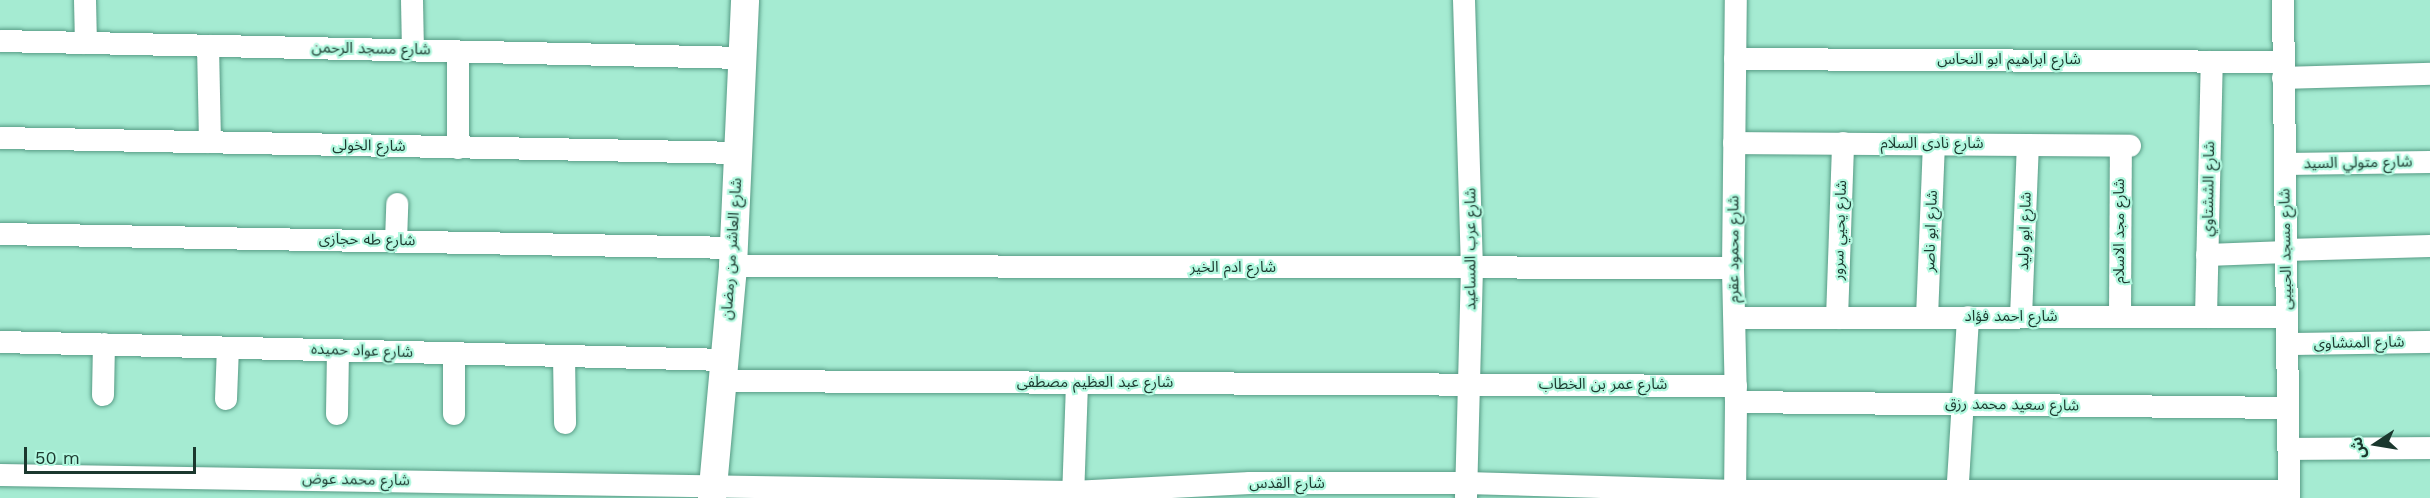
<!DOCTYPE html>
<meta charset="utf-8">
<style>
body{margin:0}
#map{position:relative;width:2430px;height:498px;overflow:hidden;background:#a5ebd2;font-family:"Work Sans","Noto Sans Arabic",sans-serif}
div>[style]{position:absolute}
.roads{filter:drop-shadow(0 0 2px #579b85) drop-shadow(0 0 2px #579b85)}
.minor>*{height:22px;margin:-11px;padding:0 11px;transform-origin:11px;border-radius:11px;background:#fff}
.tertiary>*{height:28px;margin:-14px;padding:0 14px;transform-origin:14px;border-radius:14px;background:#fff}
span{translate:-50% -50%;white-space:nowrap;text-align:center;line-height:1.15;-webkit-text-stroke:4.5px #b2f8df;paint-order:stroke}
.street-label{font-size:15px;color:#1b382e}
.north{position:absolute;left:2346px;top:414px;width:60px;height:60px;-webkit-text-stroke:4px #b2f8df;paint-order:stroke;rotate:258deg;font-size:16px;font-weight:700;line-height:24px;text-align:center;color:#1b382e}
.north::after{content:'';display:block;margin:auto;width:21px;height:27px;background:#1b382e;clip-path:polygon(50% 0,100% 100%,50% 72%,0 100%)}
.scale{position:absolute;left:24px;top:447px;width:172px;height:27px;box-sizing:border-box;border:3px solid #1b382e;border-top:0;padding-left:8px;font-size:18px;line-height:21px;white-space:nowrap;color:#1b382e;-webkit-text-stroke:4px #b2f8df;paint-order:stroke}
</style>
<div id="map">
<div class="roads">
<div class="minor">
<i style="left:85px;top:0;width:43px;rotate:88.7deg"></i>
<i style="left:412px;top:0;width:50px;rotate:88.9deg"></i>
<i style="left:1464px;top:0;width:268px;rotate:88.3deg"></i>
<i style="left:1472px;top:268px;width:229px;rotate:91.5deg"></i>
<i style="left:2283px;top:0;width:498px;rotate:89.3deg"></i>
<i style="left:0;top:41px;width:742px;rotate:1.31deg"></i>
<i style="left:208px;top:46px;width:96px;rotate:88.8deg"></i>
<i style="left:1735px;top:59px;width:548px;rotate:0.31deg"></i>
<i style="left:2283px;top:78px;width:147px;rotate:-1.6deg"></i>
<i style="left:0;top:138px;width:739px;rotate:1.16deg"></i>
<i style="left:1734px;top:143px;width:396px;rotate:0.4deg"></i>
<i style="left:458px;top:148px;width:96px;rotate:-90deg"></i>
<i style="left:2285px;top:164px;width:145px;rotate:-0.8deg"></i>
<i style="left:0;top:234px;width:734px;rotate:1.09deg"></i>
<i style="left:396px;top:241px;width:37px;rotate:-88deg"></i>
<i style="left:2286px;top:250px;width:144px;rotate:-1.6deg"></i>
<i style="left:2207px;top:255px;width:80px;rotate:-2.1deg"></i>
<i style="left:733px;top:266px;width:1000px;rotate:0.11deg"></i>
<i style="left:1927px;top:317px;width:173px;rotate:-87.7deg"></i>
<i style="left:2021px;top:317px;width:172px;rotate:-87.7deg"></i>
<i style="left:2120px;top:317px;width:171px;rotate:-89.7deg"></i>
<i style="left:2206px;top:317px;width:255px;rotate:-88.7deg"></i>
<i style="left:1735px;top:318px;width:552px;rotate:-0.1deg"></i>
<i style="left:1837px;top:318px;width:175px;rotate:-88deg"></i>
<i style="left:0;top:342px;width:724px;rotate:1.42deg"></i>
<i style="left:2288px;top:344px;width:142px;rotate:-0.8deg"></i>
<i style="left:454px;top:354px;width:60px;rotate:90deg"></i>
<i style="left:564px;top:356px;width:67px;rotate:89.1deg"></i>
<i style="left:721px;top:381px;width:1015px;rotate:0.28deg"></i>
<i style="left:103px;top:395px;width:51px;rotate:-88.9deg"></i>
<i style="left:226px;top:399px;width:51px;rotate:-87.8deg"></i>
<i style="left:1736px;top:402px;width:552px;rotate:0.62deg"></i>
<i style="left:337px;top:414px;width:64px;rotate:-89.1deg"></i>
<i style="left:2289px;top:449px;width:141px;rotate:-0.4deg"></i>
<i style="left:0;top:475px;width:1073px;rotate:0.91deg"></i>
<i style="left:1073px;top:492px;width:177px;rotate:-2.9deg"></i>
<i style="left:1250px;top:483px;width:216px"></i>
<i style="left:1466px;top:483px;width:269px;rotate:1.7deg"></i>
<i style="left:1735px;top:491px;width:554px"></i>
<i style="left:1073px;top:498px;width:115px;rotate:-88deg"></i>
<i style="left:1735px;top:498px;width:96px;rotate:-89.4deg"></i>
<i style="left:1736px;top:402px;width:134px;rotate:-91.3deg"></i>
<i style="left:1733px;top:268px;width:268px;rotate:-89.4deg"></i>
<i style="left:1957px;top:498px;width:181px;rotate:-86.5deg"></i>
</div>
<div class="tertiary">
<i style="left:712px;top:498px;width:233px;rotate:-84.8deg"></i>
<i style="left:733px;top:266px;width:266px;rotate:-87.4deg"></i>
</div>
</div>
<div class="street-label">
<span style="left:371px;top:49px;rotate:1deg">شارع مسجد الرحمن</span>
<span style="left:2009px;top:60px">شارع ابراهيم ابو النحاس</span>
<span style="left:1932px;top:144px">شارع نادى السلام</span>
<span style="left:369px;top:146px;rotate:1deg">شارع الخولى</span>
<span style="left:2358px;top:163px;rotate:-1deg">شارع متولي السيد</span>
<span style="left:2209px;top:189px;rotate:-89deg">شارع الششتاوي</span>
<span style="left:1840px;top:230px;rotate:-88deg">شارع يحيي سرور</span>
<span style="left:1931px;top:231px;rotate:-88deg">شارع ابو ناصر</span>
<span style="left:2025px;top:231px;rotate:-88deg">شارع ابو وليد</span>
<span style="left:2120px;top:231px;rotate:-90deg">شارع مجد الاسلام</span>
<span style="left:367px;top:240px;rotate:1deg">شارع طه حجازى</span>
<span style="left:732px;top:249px;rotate:-86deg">شارع العاشر من رمضان</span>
<span style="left:1471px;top:249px;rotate:-90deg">شارع عرب المساعيد</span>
<span style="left:1734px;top:249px;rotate:-90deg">شارع محمود عقرم</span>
<span style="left:2286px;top:249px;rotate:-91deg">شارع مسجد الحبيبى</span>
<span style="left:1233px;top:268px">شارع ادم الخير</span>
<span style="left:2011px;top:317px">شارع احمد فؤاد</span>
<span style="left:2359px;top:343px;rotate:-1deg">شارع المنشاوى</span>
<span style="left:362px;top:351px;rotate:2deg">شارع عواد حميده</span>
<span style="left:1095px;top:383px">شارع عبد العظيم مصطفى</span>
<span style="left:1603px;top:385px">شارع عمر بن الخطاب</span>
<span style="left:2012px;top:405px;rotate:1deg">شارع سعيد محمد رزق</span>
<span style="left:356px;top:480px;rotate:1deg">شارع محمد عوض</span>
<span style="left:1287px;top:484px">شارع القدس</span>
</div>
<div class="north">ش</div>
<div class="scale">50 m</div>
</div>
